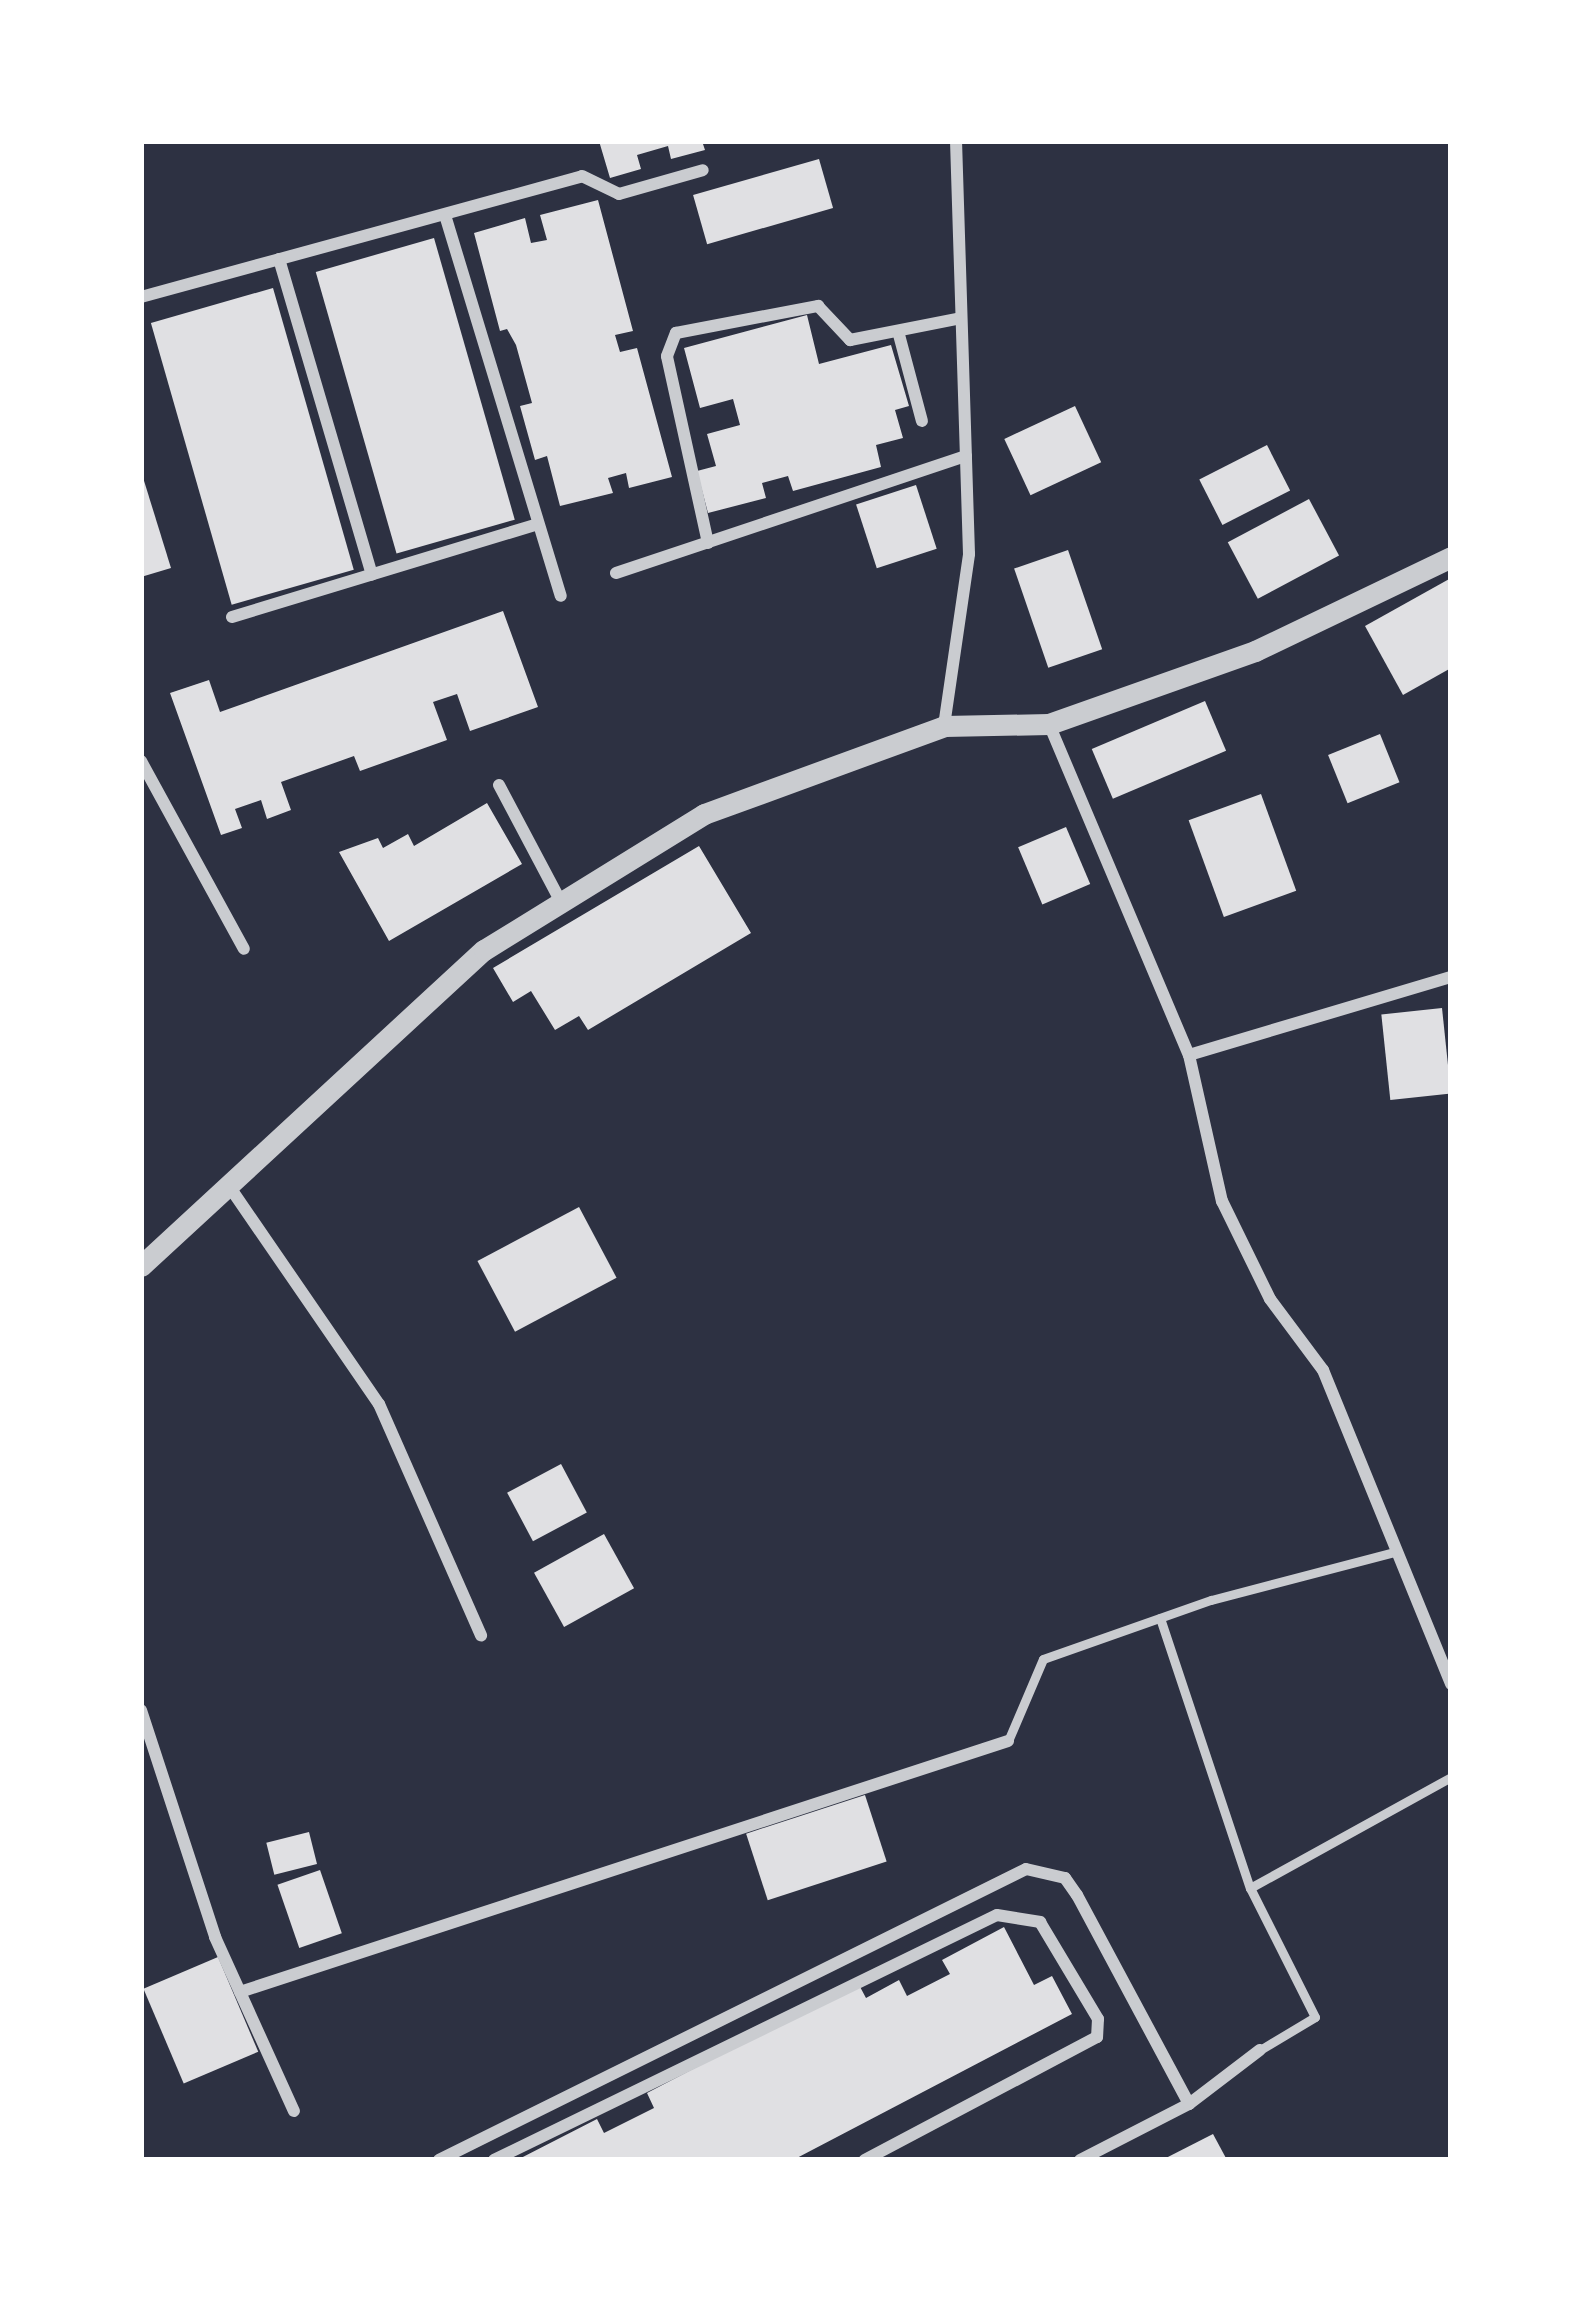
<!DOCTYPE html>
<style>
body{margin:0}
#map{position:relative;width:1592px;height:2301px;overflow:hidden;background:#2d3142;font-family:Barlow,sans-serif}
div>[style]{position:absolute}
.building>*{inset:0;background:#e0e0e3;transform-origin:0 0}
.service>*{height:9px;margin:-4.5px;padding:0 4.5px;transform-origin:4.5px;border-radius:4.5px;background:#caccd0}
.minor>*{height:12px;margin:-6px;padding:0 6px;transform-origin:6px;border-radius:6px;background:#caccd0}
.tertiary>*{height:21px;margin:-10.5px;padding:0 10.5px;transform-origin:10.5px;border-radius:10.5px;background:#caccd0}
span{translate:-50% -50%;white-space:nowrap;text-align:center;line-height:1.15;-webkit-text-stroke:10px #fff;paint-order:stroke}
.frame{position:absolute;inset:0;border:144px solid #fff;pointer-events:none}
</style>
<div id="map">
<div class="building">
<i style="clip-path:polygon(599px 141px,702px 141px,705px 150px,671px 159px,668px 146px,637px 155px,641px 169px,610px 178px)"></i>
<i style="left:819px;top:159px;width:51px;height:131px;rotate:74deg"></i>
<i style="clip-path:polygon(598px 200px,633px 331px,615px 335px,620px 352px,637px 348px,672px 477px,629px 488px,626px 473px,608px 478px,613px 493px,560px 506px,547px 456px,535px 460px,520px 406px,532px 403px,516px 345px,507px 329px,500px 331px,474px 233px,525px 218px,531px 243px,547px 240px,540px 215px)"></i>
<i style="left:434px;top:238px;width:293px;height:123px;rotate:74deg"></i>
<i style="left:273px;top:288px;width:293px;height:127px;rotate:74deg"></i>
<i style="clip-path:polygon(807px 315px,819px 364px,891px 345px,909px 406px,895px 410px,903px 438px,876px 445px,881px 467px,793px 491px,788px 476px,762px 483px,766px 498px,708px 513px,697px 471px,716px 466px,707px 434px,740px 425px,733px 399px,700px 408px,684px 348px)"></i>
<i style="left:1075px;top:406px;width:62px;height:78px;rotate:65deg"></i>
<i style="left:1267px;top:445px;width:51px;height:76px;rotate:63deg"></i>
<i style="clip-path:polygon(141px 471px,171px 568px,141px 577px)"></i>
<i style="left:916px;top:485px;width:67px;height:63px;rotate:72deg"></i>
<i style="left:1309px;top:499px;width:64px;height:92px;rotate:62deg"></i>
<i style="left:1068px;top:550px;width:105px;height:57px;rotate:71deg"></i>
<i style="clip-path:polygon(1451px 578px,1451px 668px,1403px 695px,1365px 626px)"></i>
<i style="clip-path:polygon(503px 611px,538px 707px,470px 731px,457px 694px,433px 702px,447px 740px,360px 771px,354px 756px,281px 782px,291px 810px,267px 819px,261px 800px,235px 809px,242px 828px,221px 835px,170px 693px,209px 680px,220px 712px)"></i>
<i style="left:1205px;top:701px;width:54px;height:123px;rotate:67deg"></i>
<i style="left:1380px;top:734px;width:52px;height:56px;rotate:68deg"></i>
<i style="left:1261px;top:794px;width:103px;height:77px;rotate:70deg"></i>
<i style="clip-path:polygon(487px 803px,522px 864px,389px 941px,339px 852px,378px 838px,383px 848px,408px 834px,414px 846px)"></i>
<i style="left:1066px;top:827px;width:62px;height:52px;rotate:67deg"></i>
<i style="clip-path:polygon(699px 846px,751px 933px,588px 1030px,579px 1016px,555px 1030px,531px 991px,513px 1002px,493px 968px)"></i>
<i style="left:1442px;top:1008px;width:86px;height:61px;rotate:84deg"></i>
<i style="left:579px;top:1207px;width:80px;height:115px;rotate:62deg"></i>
<i style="left:561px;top:1464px;width:55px;height:61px;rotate:62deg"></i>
<i style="left:604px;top:1534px;width:62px;height:80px;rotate:61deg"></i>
<i style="left:865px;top:1795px;width:70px;height:125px;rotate:72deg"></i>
<i style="left:309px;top:1832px;width:33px;height:44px;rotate:76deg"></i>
<i style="left:320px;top:1870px;width:67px;height:45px;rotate:71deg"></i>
<i style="clip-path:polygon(1004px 1927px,1034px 1985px,1052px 1976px,1072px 2014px,793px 2160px,517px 2160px,597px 2119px,604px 2133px,654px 2108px,647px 2093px,858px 1983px,866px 1998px,899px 1980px,907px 1996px,950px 1974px,942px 1960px)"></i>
<i style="left:218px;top:1957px;width:103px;height:81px;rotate:67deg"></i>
<i style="clip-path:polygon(1213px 2134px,1227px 2160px,1162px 2160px)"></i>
</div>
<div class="service">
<i style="left:1160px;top:1618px;width:285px;rotate:71.6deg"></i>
<i style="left:1008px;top:1741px;width:89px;rotate:-66.9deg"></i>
<i style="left:1043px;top:1659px;width:178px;rotate:-19.4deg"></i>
<i style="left:1211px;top:1600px;width:189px;rotate:-14.7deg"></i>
<i style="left:1260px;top:2050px;width:64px;rotate:-31deg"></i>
<i style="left:1315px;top:2017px;width:144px;rotate:-116.7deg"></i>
<i style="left:1250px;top:1888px;width:230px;rotate:-28.9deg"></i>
</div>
<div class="minor">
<i style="left:445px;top:215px;width:398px;rotate:73.1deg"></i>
<i style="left:279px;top:259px;width:329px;rotate:73.6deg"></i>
<i style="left:141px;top:297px;width:457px;rotate:-15.3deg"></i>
<i style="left:582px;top:176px;width:41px;rotate:25.9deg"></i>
<i style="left:619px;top:194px;width:87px;rotate:-15.9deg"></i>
<i style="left:898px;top:331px;width:93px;rotate:75.1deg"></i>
<i style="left:708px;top:543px;width:191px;rotate:-102.4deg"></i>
<i style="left:667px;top:356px;width:25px;rotate:-69deg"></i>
<i style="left:676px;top:333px;width:145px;rotate:-10.8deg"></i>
<i style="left:818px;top:306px;width:47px;rotate:46.7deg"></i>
<i style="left:850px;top:340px;width:113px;rotate:-11.2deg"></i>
<i style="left:616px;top:573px;width:369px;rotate:-18.5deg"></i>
<i style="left:232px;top:617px;width:320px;rotate:-16.9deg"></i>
<i style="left:1049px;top:724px;width:359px;rotate:67.1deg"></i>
<i style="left:1189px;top:1055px;width:150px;rotate:77.3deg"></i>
<i style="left:1222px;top:1201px;width:109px;rotate:63.9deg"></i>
<i style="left:1270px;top:1299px;width:89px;rotate:53.3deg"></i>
<i style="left:1323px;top:1370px;width:339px;rotate:67.8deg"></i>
<i style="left:944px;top:726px;width:174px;rotate:-81.7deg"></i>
<i style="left:969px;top:554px;width:413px;rotate:-91.8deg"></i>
<i style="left:141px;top:761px;width:214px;rotate:61.3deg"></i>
<i style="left:499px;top:785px;width:132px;rotate:62.1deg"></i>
<i style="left:1189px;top:1055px;width:273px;rotate:-16.6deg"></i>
<i style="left:229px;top:1186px;width:265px;rotate:55.5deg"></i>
<i style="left:379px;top:1404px;width:253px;rotate:66.2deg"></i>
<i style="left:141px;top:1710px;width:239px;rotate:71.9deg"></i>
<i style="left:215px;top:1937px;width:191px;rotate:65.6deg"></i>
<i style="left:240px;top:1992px;width:808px;rotate:-18.1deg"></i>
<i style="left:439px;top:2160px;width:655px;rotate:-26.37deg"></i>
<i style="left:1026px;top:1869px;width:40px;rotate:13deg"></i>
<i style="left:1065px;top:1878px;width:21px;rotate:55deg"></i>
<i style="left:1077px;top:1895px;width:237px;rotate:61.8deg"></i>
<i style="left:494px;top:2160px;width:559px;rotate:-25.97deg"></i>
<i style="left:997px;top:1915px;width:44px;rotate:9.2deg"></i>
<i style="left:1040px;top:1922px;width:113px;rotate:59.1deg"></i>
<i style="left:1098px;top:2019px;width:18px;rotate:93deg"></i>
<i style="left:1097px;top:2037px;width:263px;rotate:152.1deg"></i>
<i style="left:1080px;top:2160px;width:123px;rotate:-27.2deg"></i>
<i style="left:1189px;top:2104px;width:89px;rotate:-37.3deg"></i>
</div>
<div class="tertiary">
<i style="left:141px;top:1266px;width:466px;rotate:-42.7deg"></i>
<i style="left:484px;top:950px;width:259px;rotate:-31.7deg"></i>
<i style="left:704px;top:814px;width:256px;rotate:-20.1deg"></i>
<i style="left:944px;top:726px;width:105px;rotate:-1.1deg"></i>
<i style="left:1049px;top:724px;width:219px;rotate:-19.5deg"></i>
<i style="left:1255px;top:651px;width:217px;rotate:-25.6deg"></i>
</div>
<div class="frame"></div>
</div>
